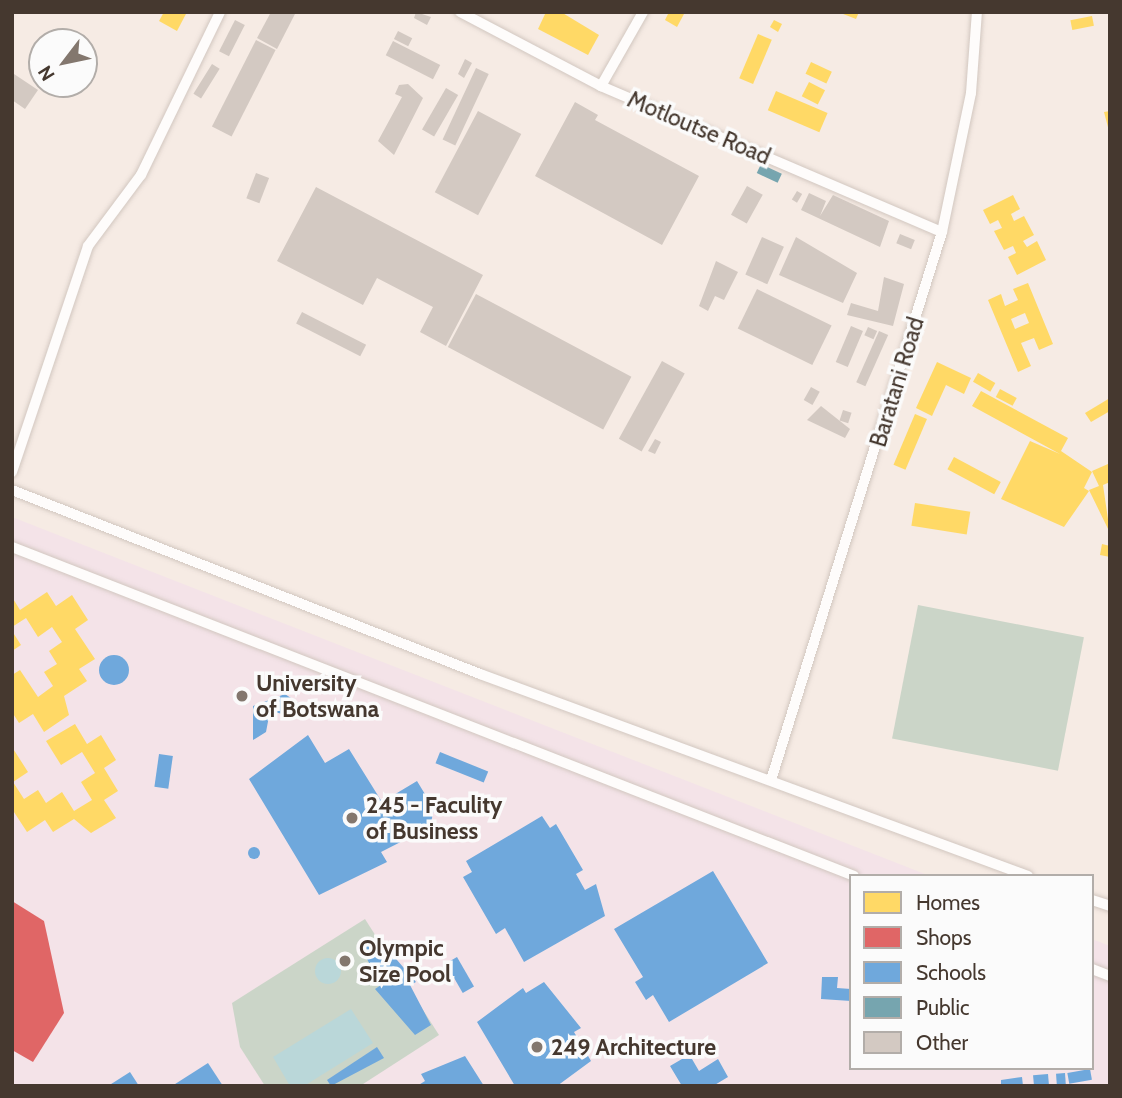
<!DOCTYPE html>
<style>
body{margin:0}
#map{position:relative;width:1122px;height:1098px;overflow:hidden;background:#f6ebe4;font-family:Cabin,sans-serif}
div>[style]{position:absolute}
.education>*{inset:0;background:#f4e3e8}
.green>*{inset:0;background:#cbd5c8;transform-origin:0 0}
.water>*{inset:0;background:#bad7d9}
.round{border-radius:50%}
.homes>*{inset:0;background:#ffd966;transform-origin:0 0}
.shops>*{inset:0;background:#e06666}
.schools>*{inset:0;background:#6fa8dc;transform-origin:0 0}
.public>*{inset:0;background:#76a5af;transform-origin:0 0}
.building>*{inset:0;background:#d3c9c2;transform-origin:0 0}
.roads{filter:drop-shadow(0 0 2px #d2c7c0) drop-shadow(0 0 2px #d2c7c0)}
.minor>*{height:10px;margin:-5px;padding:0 5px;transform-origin:5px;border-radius:5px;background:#fefcfb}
.dots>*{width:19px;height:19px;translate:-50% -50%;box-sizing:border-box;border:4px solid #fbfbfb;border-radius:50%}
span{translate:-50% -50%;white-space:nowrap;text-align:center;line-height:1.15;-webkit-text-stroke:7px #fbfbfb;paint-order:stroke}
.street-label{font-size:23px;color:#45382f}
.poi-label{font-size:23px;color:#45382f;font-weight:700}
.left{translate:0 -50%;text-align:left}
.frame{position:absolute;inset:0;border:14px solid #45382f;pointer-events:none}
.legend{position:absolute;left:849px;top:874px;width:245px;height:196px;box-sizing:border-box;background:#fbfbfb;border:2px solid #b2ada9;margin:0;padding:9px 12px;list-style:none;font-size:21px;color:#45382f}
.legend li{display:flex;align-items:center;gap:14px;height:35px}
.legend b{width:35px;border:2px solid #b2ada9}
.north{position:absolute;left:28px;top:28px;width:70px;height:70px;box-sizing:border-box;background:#fbfbfb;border:2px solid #b2ada9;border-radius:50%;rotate:238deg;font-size:19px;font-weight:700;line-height:28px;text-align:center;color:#45382f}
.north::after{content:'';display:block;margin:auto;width:24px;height:32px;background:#83776e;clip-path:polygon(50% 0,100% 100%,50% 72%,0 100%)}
</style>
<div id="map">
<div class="education">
<i style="clip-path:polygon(12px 517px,930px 876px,851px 876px,851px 1068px,1092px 1068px,1092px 939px,1110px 946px,1110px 1086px,12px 1086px)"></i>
</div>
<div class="green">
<i style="left:918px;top:605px;width:169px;height:136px;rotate:11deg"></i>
<i style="clip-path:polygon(365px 919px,439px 1035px,360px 1086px,265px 1086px,240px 1047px,232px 1003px)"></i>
</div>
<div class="water">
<i class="round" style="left:315px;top:958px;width:26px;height:26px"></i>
<i style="clip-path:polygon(351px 1009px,373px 1043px,304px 1086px,290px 1086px,273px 1057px)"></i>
</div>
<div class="homes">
<i style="clip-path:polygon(164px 12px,187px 12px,177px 31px,159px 21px)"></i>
<i style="clip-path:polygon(546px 12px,561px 12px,599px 35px,588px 55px,538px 29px)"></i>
<i style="clip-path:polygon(669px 12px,684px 14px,677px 27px,665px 20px)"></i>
<i style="clip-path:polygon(838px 12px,859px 12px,856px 19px)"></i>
<i style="left:1092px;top:16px;width:10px;height:22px;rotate:79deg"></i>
<i style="clip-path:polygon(774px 20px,782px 24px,778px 32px,770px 27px)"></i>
<i style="left:758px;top:34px;width:15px;height:48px;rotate:23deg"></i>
<i style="left:811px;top:62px;width:23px;height:13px;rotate:25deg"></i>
<i style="left:809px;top:82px;width:18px;height:16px;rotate:27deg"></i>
<i style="left:776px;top:91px;width:56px;height:21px;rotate:23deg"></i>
<i style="clip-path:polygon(1110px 111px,1110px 131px,1109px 131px,1104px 112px)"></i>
<i style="clip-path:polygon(1013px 195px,1020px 209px,1011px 214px,1014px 221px,1024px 216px,1034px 235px,1023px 241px,1027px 247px,1037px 241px,1046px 260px,1017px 275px,1008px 257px,1016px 253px,1013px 246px,1004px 250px,994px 231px,1002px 228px,998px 220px,990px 224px,983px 210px)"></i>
<i style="clip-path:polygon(evenodd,1028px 283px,1053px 344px,1039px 350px,1034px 338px,1021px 343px,1031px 366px,1018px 372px,988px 300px,1001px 294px,1005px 306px,1018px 300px,1013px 289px,1028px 283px,1025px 313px,1029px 323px,1015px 329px,1011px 319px,1025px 313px)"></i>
<i style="clip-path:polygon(937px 362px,971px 378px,964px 394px,946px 385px,932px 416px,916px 408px)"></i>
<i style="left:978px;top:373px;width:20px;height:10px;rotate:30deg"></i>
<i style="left:1000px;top:389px;width:19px;height:9px;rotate:28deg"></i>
<i style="clip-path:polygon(981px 391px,1068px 438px,1061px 451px,1092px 472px,1084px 488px,1089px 491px,1064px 527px,1001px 499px,1030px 441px,1060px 454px,972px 406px)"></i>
<i style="clip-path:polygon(1110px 398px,1110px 411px,1091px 422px,1085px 413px)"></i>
<i style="left:915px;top:414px;width:13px;height:55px;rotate:23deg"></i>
<i style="left:954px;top:457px;width:53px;height:14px;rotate:28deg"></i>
<i style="clip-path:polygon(1108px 464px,1110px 482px,1103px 485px,1110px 533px,1089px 490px,1099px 486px,1092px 471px)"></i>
<i style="left:915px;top:503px;width:56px;height:23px;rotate:9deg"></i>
<i style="clip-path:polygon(1102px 544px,1110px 546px,1110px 557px,1100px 555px)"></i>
<i style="clip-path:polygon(47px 592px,56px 606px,72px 595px,88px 620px,75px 629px,95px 659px,79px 669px,87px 681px,64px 696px,69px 715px,44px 732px,33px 714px,19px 723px,12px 712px,12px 675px,20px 670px,38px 697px,53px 686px,44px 672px,57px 664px,49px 651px,62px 642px,52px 627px,38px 637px,26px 618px,12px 627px,12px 597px,20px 610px)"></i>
<i style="clip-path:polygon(12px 631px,21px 645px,12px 651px)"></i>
<i style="clip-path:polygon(75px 724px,87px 744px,101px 735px,116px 760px,104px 768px,118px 791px,104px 800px,116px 818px,91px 833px,74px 819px,53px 832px,45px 820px,27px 832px,12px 809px,12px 747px,28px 772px,13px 782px,24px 799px,38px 790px,46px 803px,62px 792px,74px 811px,92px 800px,81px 782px,95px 773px,82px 752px,61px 765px,46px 741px)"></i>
</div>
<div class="shops">
<i style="clip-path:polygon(12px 901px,44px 921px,64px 1013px,33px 1062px,12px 1050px)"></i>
</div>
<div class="schools">
<i class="round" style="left:99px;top:655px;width:30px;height:30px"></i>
<i style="clip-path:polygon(285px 694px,304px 707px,291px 716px,270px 711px,266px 732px,253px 740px,253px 706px)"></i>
<i style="clip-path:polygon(308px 735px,325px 763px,349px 749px,382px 802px,417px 781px,434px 809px,430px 827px,381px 852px,387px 862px,319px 895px,249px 779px)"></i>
<i style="left:440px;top:752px;width:52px;height:12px;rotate:22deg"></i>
<i style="left:159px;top:754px;width:14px;height:33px;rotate:8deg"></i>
<i style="clip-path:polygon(542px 816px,550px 828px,556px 824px,583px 870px,576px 874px,585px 890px,596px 884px,605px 916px,524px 962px,505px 928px,496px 934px,463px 877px,472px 872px,466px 861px)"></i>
<i class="round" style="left:248px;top:847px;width:12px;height:12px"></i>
<i style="clip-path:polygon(713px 871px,768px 963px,669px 1022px,653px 995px,646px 1000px,635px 982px,643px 977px,614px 929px)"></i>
<i style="clip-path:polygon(378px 938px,416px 982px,410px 985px,431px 1025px,415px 1035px,375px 989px,381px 985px,361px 948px)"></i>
<i style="left:457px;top:957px;width:34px;height:13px;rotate:60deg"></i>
<i style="clip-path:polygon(822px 977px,838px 977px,837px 988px,851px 989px,851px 1001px,821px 999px)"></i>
<i style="clip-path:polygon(544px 982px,581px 1028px,574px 1032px,591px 1061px,557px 1086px,515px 1086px,477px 1022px,523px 988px,526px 993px)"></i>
<i style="clip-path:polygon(377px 1047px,384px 1058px,331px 1086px,327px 1080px)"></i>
<i style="clip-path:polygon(465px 1056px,484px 1086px,417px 1086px,425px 1081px,421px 1074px)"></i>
<i style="clip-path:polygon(682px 1059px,692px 1059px,699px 1071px,718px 1059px,728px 1077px,713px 1086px,682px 1086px,670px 1066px)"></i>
<i style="clip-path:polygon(208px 1063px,223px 1086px,172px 1086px)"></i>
<i style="left:1090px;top:1069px;width:11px;height:23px;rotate:80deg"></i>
<i style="clip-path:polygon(130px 1072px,139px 1086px,108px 1086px)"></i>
<i style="left:1065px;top:1073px;width:13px;height:9px;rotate:86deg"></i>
<i style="left:1048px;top:1074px;width:12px;height:15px;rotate:85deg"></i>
<i style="clip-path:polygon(1022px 1077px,1023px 1086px,1001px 1086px,1001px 1080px)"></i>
</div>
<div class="public">
<i style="left:761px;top:164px;width:23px;height:10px;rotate:25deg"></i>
</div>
<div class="building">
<i style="clip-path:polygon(271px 12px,296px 12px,277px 49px,257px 38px)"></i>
<i style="clip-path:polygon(416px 12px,431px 17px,427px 25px,414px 18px)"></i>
<i style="left:235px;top:20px;width:11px;height:35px;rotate:27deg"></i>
<i style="left:398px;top:31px;width:16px;height:9px;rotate:27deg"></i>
<i style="left:256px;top:40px;width:22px;height:97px;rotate:27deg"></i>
<i style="left:393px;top:41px;width:53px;height:16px;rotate:27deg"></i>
<i style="clip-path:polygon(465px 59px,472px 63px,464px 78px,458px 74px)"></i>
<i style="left:212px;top:64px;width:9px;height:35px;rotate:32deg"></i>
<i style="left:476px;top:68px;width:14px;height:79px;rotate:25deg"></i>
<i style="clip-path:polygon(14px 74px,38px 90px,25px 109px,12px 100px)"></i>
<i style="clip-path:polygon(408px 84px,423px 98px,394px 155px,378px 141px,402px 97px,395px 94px,399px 85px)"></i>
<i style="left:446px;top:88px;width:14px;height:48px;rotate:30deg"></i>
<i style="clip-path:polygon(575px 102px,598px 115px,595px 120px,699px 176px,662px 245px,535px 176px)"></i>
<i style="left:478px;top:111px;width:49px;height:92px;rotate:28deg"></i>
<i style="left:256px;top:173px;width:14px;height:27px;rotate:21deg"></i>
<i style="left:747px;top:186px;width:18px;height:33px;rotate:29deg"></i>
<i style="clip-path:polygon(316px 187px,483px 275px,446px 346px,420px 332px,433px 307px,377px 278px,363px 305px,277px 261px)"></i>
<i style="left:797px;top:191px;width:6px;height:10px;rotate:31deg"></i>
<i style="clip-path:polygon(809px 193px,826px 201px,820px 216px,833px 195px,889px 221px,880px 247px,801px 210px)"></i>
<i style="left:900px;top:234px;width:16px;height:10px;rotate:22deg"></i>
<i style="left:762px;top:237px;width:24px;height:41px;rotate:24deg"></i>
<i style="clip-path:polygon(796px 237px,857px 273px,843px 303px,779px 275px)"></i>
<i style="clip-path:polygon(716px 261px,738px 272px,724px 300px,715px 296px,708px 311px,699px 306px)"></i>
<i style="clip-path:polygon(884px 277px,904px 284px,893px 326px,847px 315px,851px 303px,878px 311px)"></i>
<i style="left:757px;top:289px;width:83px;height:44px;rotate:26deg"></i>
<i style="left:476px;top:294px;width:176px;height:60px;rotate:28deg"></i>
<i style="left:302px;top:312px;width:72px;height:13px;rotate:27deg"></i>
<i style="left:851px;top:326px;width:13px;height:39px;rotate:23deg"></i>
<i style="left:868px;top:327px;width:10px;height:9px;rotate:24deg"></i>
<i style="left:879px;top:331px;width:10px;height:56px;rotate:24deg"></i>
<i style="left:662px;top:361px;width:26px;height:89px;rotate:29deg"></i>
<i style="left:811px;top:387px;width:10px;height:15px;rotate:29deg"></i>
<i style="clip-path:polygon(821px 406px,850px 429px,845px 438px,807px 420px)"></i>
<i style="left:843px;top:410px;width:9px;height:11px;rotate:18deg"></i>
<i style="clip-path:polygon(655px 439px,661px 442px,655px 454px,648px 451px)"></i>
</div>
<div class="roads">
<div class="minor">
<i style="left:460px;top:12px;width:159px;rotate:27.7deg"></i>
<i style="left:601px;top:86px;width:371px;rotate:23.2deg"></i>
<i style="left:601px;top:86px;width:85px;rotate:-60.4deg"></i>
<i style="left:12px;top:472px;width:238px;rotate:-71.4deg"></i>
<i style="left:88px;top:246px;width:89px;rotate:-53.3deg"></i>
<i style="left:141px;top:175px;width:181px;rotate:-64.1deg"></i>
<i style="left:12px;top:490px;width:503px;rotate:21.46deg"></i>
<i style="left:480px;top:674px;width:584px;rotate:20.23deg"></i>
<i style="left:12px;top:547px;width:904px;rotate:21.34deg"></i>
<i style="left:771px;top:780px;width:574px;rotate:-72.67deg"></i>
<i style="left:942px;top:232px;width:142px;rotate:-78.2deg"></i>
<i style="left:971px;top:93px;width:81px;rotate:-85.8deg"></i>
<i style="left:1092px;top:900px;width:19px;rotate:18deg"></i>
<i style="left:1092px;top:969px;width:19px;rotate:21deg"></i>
</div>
</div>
<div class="dots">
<i style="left:242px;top:696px;background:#83776e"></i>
<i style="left:352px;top:818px;background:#83776e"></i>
<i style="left:345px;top:961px;background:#83776e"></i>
<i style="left:537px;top:1047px;background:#83776e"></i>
</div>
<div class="street-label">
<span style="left:699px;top:128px;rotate:23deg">Motloutse Road</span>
<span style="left:897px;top:382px;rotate:-73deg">Baratani Road</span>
</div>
<div class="poi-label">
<span class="left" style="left:256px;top:696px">University<br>of Botswana</span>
<span class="left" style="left:366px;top:818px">245 - Faculity<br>of Business</span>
<span class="left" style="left:359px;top:961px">Olympic<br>Size Pool</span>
<span class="left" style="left:551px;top:1047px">249 Architecture</span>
</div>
<div class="frame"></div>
<ul class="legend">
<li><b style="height:19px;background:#ffd966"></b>Homes</li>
<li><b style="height:19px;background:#e06666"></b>Shops</li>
<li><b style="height:19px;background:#6fa8dc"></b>Schools</li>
<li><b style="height:19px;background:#76a5af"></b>Public</li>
<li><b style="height:19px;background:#d3c9c2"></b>Other</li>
</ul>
<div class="north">N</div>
</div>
